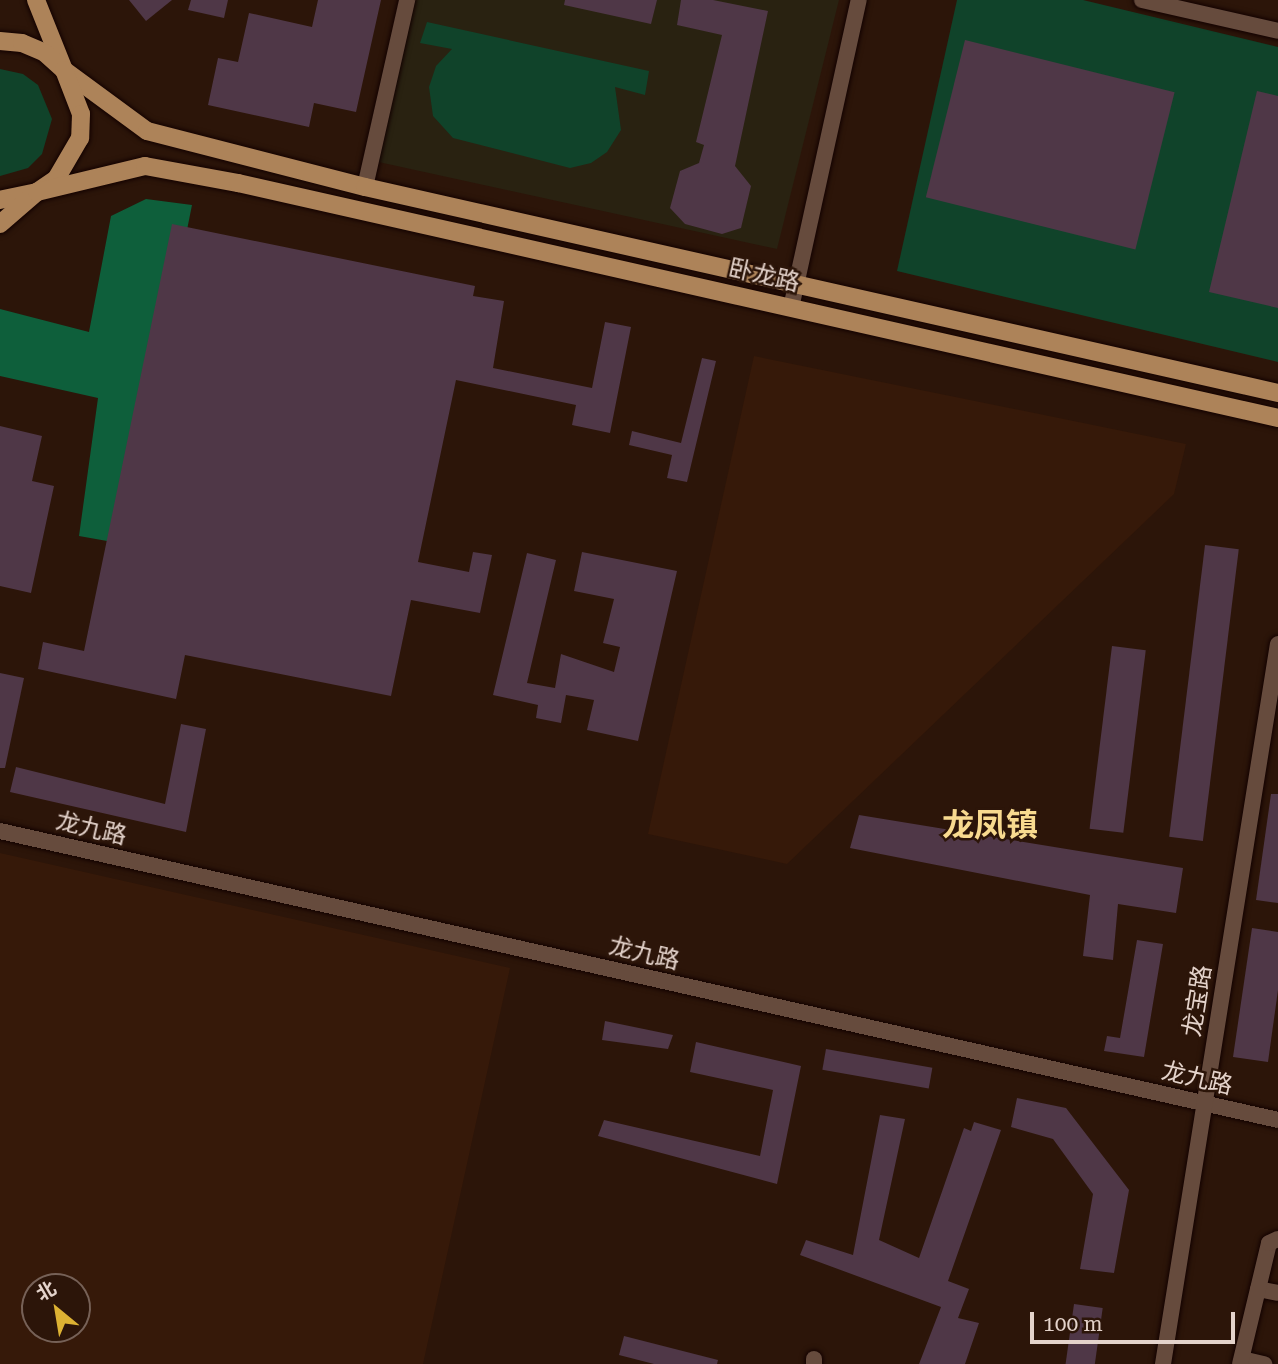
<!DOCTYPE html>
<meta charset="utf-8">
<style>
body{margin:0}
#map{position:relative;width:1278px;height:1364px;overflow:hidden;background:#2c1509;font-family:"Roboto Serif","Noto Sans SC",serif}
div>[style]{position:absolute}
.built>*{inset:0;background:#361909}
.education>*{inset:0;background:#292211}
.green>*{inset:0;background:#10432a}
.forest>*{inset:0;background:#0e5f3b}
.building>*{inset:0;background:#4f3747;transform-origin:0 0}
.roads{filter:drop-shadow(0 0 2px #130200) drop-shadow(0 0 2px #130200)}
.minor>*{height:16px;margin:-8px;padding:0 8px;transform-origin:8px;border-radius:8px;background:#664b3d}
.major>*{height:18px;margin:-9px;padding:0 9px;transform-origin:9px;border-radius:9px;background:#ad8359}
span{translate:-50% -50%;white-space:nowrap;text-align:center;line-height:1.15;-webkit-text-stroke:5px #2c1509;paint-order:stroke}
.street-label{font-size:24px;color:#e4d3cb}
.district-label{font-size:32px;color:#f8da8f;font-weight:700}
.north{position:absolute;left:21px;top:1273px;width:70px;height:70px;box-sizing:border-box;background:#2c1509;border:2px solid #766157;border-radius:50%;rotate:330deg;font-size:19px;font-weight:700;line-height:28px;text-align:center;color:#e4d3cb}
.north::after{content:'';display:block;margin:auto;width:24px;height:32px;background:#ddb233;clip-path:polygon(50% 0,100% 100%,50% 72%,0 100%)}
.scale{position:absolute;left:1030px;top:1312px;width:205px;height:32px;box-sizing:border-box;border:4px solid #e4d3cb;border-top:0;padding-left:9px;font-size:21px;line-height:24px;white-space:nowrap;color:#e4d3cb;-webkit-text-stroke:5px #2c1509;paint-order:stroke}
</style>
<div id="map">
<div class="built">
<i style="clip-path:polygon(754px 356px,1186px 444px,1174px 494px,787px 864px,648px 834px)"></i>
<i style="clip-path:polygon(evenodd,0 853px,510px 968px,423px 1364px,0 1364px,0 853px,35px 1287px,77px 1287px,77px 1329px,35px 1329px,35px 1287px)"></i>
</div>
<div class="education">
<i style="clip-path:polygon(415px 0,839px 0,777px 249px,374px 161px)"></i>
</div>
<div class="green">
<i style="clip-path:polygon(957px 0,1083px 0,1278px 47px,1278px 362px,897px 271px)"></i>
<i style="clip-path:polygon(427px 22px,649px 71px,645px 95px,615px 87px,621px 130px,607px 152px,591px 163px,570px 168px,453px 138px,433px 116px,429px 87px,436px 66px,452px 49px,420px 43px)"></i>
<i style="clip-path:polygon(0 69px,23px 74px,38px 85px,52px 119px,42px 154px,28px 168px,0 176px)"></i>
</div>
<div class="forest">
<i style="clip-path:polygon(146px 199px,192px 205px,124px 544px,79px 536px,98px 398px,0 376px,0 309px,89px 332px,111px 216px)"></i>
</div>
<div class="building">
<i style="clip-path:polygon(129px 0,172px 0,146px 21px)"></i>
<i style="clip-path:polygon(191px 0,228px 0,224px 18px,188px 10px)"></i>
<i style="clip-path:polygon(318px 0,381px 0,356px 112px,314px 103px,309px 127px,208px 105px,218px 58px,238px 62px,249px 13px,312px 27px)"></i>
<i style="clip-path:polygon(565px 0,657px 0,651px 24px,564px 5px)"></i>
<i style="clip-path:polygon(681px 0,713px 0,768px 11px,735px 166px,751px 186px,741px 228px,722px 234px,685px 224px,670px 208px,680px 171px,699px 163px,704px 145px,696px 142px,722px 35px,677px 25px)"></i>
<i style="left:965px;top:40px;width:216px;height:162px;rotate:14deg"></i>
<i style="clip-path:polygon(1257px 91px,1278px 96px,1278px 308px,1209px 292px)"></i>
<i style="clip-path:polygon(172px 224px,475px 286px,473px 296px,504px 301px,493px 368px,592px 388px,605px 322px,631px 327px,610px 433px,572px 425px,576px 405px,456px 380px,418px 562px,469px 572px,473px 552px,492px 555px,480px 613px,411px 600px,391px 696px,185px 655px,176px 699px,38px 669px,43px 642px,84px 651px)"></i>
<i style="clip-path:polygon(702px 358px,716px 361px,687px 482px,667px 478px,672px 455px,629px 445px,632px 431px,681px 443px)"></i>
<i style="clip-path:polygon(0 426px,42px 436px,32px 481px,54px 486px,31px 593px,0 586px)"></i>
<i style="left:1205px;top:545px;width:34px;height:294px;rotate:7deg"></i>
<i style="clip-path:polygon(582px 552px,677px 571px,638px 741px,587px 730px,594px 700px,566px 695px,561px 723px,536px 718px,538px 705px,493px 695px,527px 553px,556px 560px,527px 683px,555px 688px,561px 654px,614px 672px,620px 647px,603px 643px,614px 599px,574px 591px)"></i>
<i style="left:1112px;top:646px;width:34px;height:184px;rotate:7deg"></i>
<i style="clip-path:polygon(0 673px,24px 678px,5px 768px,0 768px)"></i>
<i style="clip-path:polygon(181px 724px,206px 729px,186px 832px,10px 792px,16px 767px,165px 804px)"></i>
<i style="clip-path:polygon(1271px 794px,1278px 794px,1278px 903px,1256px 900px)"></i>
<i style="clip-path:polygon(859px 815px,1183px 868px,1176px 913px,1118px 904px,1113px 960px,1083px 956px,1090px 895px,850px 848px)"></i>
<i style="clip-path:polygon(1252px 928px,1278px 932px,1278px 990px,1268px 1062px,1233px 1057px)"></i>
<i style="clip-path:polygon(1137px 940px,1163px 944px,1144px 1057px,1104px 1051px,1107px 1036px,1120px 1038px)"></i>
<i style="clip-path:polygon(605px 1021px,673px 1035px,668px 1049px,602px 1040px)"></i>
<i style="clip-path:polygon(696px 1042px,801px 1066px,777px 1184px,598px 1136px,604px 1120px,760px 1156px,773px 1090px,690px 1072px)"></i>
<i style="left:826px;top:1049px;width:108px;height:21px;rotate:10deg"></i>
<i style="clip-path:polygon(1017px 1098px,1066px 1108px,1129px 1190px,1114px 1273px,1080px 1269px,1093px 1194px,1053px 1139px,1011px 1127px)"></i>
<i style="clip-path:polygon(880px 1115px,905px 1119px,879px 1240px,919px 1258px,964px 1128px,971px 1131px,974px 1122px,1001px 1130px,948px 1281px,969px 1289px,958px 1318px,979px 1323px,965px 1364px,919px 1364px,941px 1307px,800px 1255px,806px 1240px,853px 1255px)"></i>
<i style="left:1074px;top:1304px;width:29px;height:61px;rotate:8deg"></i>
<i style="clip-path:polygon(624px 1336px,718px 1360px,717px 1364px,654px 1364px,619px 1355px)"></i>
</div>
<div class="roads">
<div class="minor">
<i style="left:1142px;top:0;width:139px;rotate:12.8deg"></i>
<i style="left:365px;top:187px;width:192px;rotate:-77.3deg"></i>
<i style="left:791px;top:308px;width:315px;rotate:-77.6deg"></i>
<i style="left:0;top:831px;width:1310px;rotate:12.74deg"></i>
<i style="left:1258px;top:1289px;width:20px;rotate:11deg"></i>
<i style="left:1242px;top:1359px;width:23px;rotate:13deg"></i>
<i style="left:814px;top:1364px;width:5px;rotate:-90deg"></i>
<i style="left:1163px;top:1364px;width:729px;rotate:-80.93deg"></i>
<i style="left:1240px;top:1364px;width:124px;rotate:-76.5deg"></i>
<i style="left:1269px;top:1243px;width:10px;rotate:-24deg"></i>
</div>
<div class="major">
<i style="left:36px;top:0;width:75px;rotate:68.2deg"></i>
<i style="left:64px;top:70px;width:103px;rotate:36.3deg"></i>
<i style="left:147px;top:131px;width:225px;rotate:14.4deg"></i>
<i style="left:365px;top:187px;width:936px;rotate:12.71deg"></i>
<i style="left:0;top:41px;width:22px;rotate:5deg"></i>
<i style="left:22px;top:43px;width:25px;rotate:23deg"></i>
<i style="left:45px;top:53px;width:25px;rotate:42deg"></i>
<i style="left:64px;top:70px;width:47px;rotate:68.9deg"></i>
<i style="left:81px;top:114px;width:24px;rotate:92deg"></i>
<i style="left:80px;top:138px;width:48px;rotate:120.3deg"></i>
<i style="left:56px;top:179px;width:23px;rotate:146deg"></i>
<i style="left:37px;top:192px;width:38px;rotate:168deg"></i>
<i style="left:0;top:224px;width:49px;rotate:-40.9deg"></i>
<i style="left:37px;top:192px;width:111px;rotate:-13.5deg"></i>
<i style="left:145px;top:166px;width:95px;rotate:10.4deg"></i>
<i style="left:238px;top:183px;width:1066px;rotate:12.73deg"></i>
</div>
</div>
<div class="street-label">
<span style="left:764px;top:276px;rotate:13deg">卧龙路</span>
<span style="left:91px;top:829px;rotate:13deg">龙九路</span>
<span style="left:644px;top:954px;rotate:13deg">龙九路</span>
<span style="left:1198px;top:1001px;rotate:-81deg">龙宝路</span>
<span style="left:1197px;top:1079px;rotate:13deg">龙九路</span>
</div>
<div class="district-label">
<span style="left:990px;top:825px">龙凤镇</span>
</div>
<div class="north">北</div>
<div class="scale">100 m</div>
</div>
